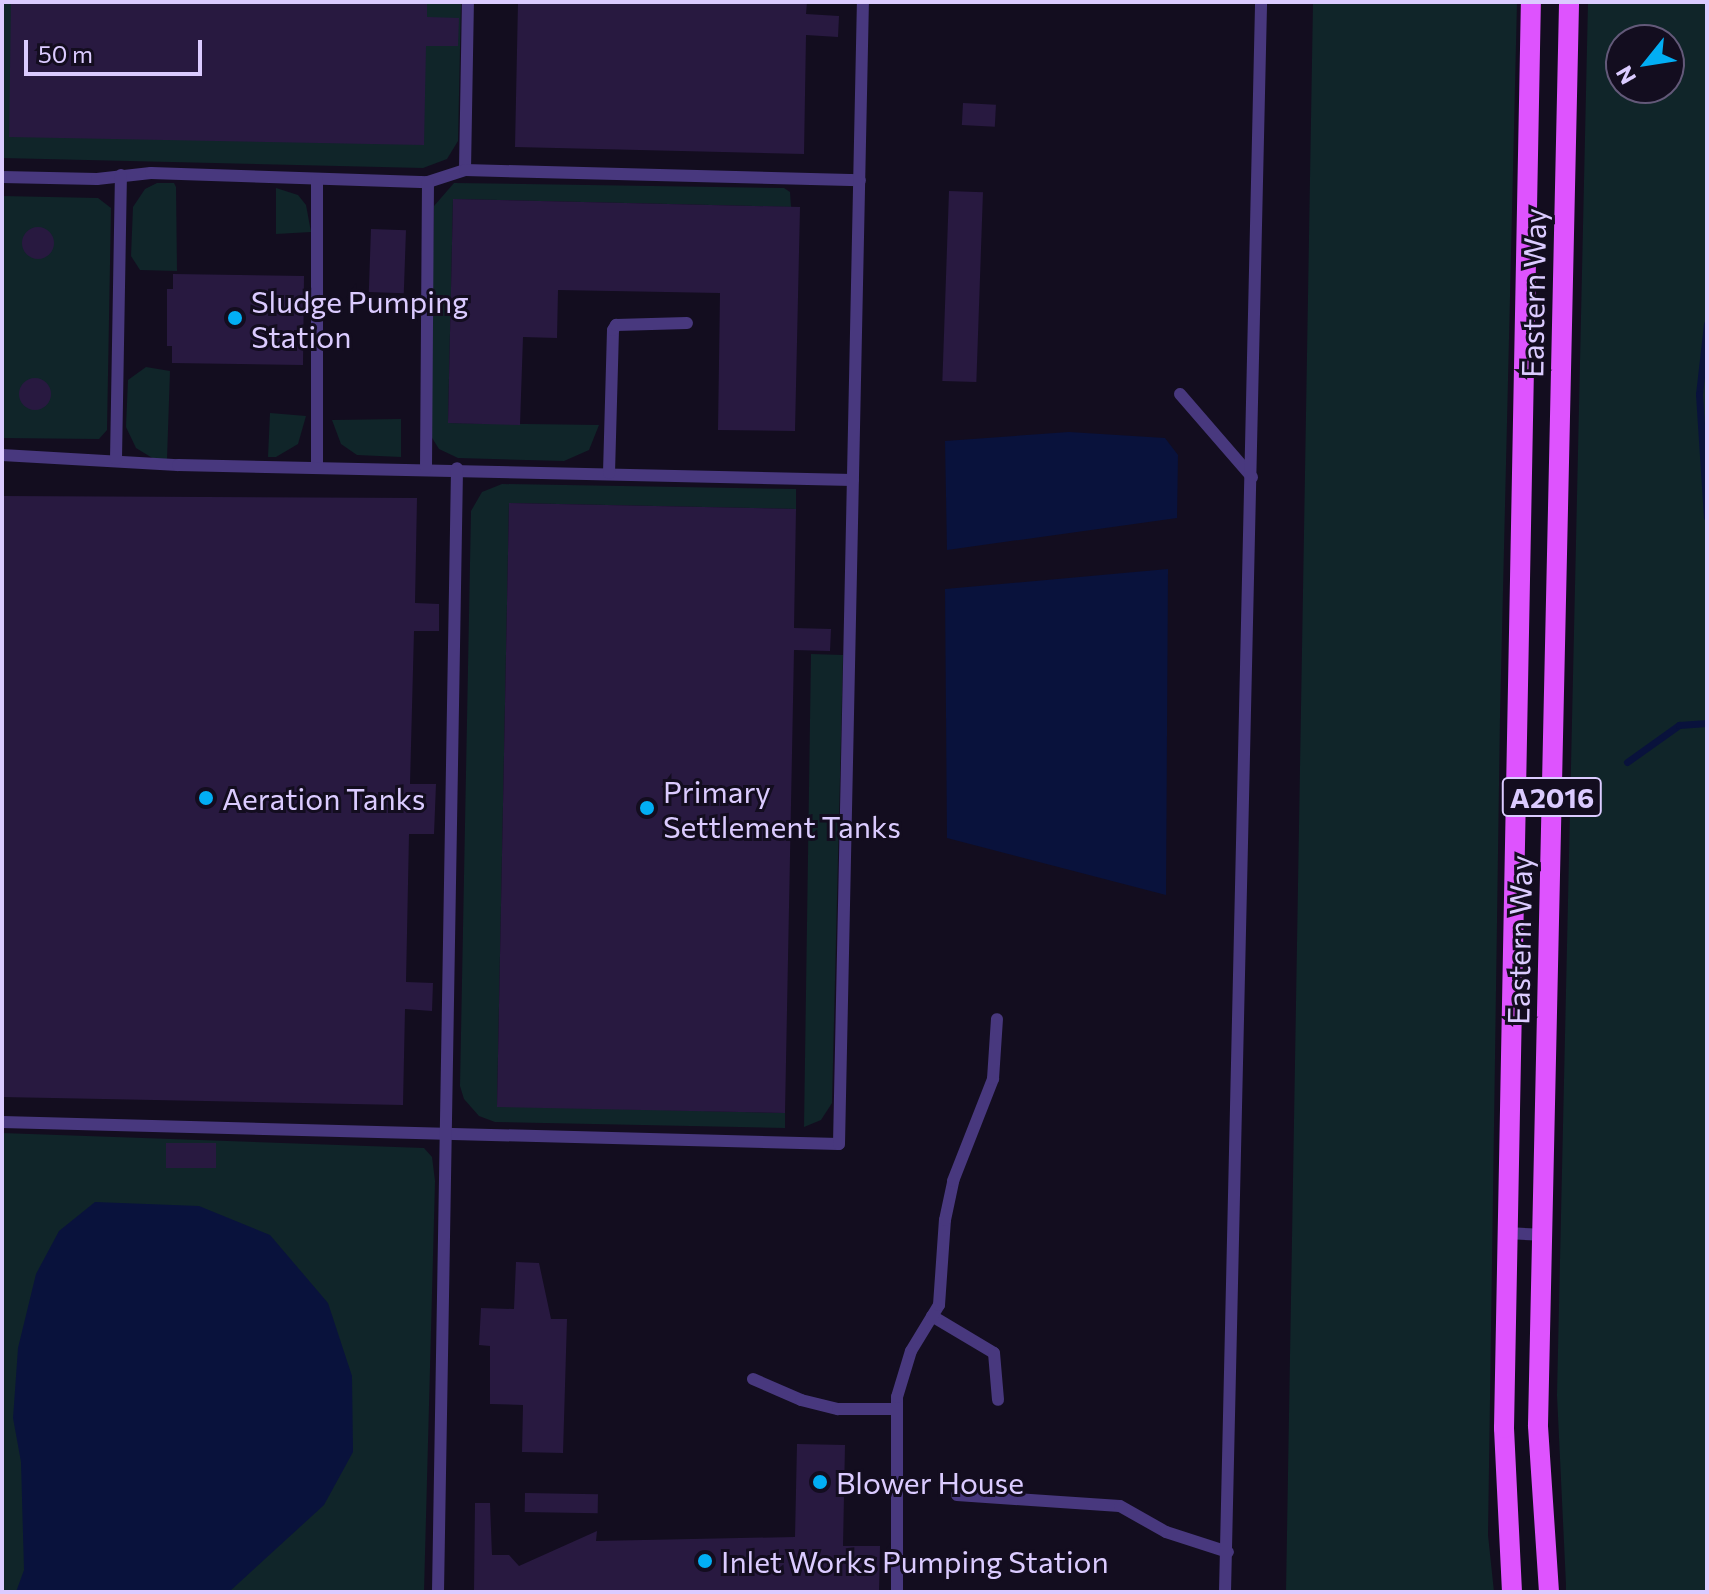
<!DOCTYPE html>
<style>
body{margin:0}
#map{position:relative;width:1709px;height:1594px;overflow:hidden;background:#130d1f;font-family:Commissioner,sans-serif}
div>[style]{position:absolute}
.green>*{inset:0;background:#102529}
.water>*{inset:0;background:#09123c}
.stream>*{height:7px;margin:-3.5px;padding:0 3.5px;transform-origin:3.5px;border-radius:3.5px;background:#09123c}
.building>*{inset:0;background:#281940;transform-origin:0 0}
.round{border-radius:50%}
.service>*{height:12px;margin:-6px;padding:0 6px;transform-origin:6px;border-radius:6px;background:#48387e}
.primary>*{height:20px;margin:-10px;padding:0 10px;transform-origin:10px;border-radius:10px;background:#de53fe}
.dots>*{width:22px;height:22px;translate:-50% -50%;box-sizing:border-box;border:4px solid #130d1f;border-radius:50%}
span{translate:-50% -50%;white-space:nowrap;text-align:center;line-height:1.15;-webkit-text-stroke:6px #130d1f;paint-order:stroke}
.shield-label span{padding:2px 6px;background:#130d1f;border:2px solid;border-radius:6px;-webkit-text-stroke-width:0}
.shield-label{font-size:28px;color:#dbcbff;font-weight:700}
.street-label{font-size:30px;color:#dbcbff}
.poi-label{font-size:30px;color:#dbcbff}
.left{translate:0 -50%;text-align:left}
.frame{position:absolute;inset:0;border:4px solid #dbcbff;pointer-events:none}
.north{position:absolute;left:1605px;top:24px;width:80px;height:80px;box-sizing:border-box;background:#130d1f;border:2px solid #635979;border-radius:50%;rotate:240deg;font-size:22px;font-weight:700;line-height:32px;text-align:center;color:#dbcbff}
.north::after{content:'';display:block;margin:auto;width:28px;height:36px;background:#02aef4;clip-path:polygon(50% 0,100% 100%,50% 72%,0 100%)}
.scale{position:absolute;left:24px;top:40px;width:178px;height:36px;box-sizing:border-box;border:4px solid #dbcbff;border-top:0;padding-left:10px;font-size:24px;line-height:28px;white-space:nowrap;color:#dbcbff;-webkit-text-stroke:6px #130d1f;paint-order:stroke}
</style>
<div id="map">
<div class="green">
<i style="clip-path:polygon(2px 2px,461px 2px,458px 141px,447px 159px,423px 168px,2px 158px)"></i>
<i style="clip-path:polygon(1313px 2px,1517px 2px,1500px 716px,1488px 1535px,1494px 1592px,1286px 1592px)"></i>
<i style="clip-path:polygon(evenodd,1588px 2px,1707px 2px,1707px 1592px,1566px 1592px,1566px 1585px,1557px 1395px,1588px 2px,1621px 40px,1669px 40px,1669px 88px,1621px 88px,1621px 40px)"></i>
<i style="clip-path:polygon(157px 183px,174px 183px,176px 187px,177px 271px,140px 270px,131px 256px,133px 207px,145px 189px)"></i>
<i style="clip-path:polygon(454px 183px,784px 188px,790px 192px,791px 207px,453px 199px,448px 423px,599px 425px,589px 450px,564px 461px,458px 458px,439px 449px,429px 433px,434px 206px)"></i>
<i style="clip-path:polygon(276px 188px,298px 195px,306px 205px,311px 232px,276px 234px)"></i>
<i style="clip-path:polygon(2px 196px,98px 198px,111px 208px,107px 430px,99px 439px,2px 438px)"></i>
<i style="clip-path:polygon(146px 367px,170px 371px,167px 459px,154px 459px,136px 448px,126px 427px,128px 380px)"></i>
<i style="clip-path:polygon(270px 413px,306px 416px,298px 444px,276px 457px,268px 457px)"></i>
<i style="clip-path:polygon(401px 419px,401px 457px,357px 455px,341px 444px,332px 420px)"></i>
<i style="clip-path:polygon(502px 484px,796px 489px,796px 509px,509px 503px,497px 1106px,785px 1113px,785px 1128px,495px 1122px,479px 1116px,464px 1099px,460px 1086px,471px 511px,482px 492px)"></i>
<i style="clip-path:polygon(811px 654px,843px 655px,832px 1103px,821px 1120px,804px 1127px)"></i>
<i style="clip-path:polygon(2px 1133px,424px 1148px,432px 1157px,435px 1181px,424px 1592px,2px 1592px)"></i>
</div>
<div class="water">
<i style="clip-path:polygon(1069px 432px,1165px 438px,1178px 455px,1177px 518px,947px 550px,945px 441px)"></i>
<i style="clip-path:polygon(1168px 569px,1166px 895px,947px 838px,945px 589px)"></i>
<i style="clip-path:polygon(95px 1202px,199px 1206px,270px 1235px,328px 1303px,352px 1376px,353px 1452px,324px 1505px,229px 1592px,16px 1592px,24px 1570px,21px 1462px,13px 1418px,18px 1348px,36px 1274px,59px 1231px)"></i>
</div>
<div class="stream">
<i style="left:1707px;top:324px;width:70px;rotate:96.5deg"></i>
<i style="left:1699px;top:394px;width:123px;rotate:86.3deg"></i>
<i style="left:1627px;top:762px;width:64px;rotate:-35.4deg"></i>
<i style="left:1679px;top:725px;width:28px;rotate:-4deg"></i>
</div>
<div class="building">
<i style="clip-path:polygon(11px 2px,427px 2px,427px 17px,459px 18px,458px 46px,426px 46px,424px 145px,9px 137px)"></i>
<i style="clip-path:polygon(518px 2px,807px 2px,806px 14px,839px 16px,838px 37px,806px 35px,804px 154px,515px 147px)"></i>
<i style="left:963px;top:103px;width:33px;height:22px;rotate:3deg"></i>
<i style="left:949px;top:191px;width:34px;height:190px;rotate:2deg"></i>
<i style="clip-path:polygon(453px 199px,800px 207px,795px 431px,718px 430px,720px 293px,558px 290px,557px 338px,523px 337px,520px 425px,448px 423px)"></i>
<i class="round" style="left:22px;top:227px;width:32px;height:32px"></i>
<i style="left:371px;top:229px;width:35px;height:63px;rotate:2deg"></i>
<i style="clip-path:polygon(173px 274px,304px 276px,303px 365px,172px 363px,172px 346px,167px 346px,167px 289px,173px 289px)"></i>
<i class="round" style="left:19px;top:378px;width:32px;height:32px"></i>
<i style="clip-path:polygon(2px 496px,417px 498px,415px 603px,439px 604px,439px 631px,414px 631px,410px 784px,436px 784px,434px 834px,409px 834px,406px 982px,433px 983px,432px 1011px,405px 1009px,403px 1105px,2px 1097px)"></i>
<i style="clip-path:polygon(509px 503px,796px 509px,794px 628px,831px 629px,830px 651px,794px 650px,785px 1113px,497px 1107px)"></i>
<i style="left:166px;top:1143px;width:50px;height:25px"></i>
<i style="clip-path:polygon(516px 1262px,539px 1263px,551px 1319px,567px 1319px,563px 1453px,522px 1452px,523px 1405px,490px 1404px,490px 1346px,479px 1345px,481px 1308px,514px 1309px)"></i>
<i style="clip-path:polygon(797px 1444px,845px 1445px,843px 1546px,880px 1546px,879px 1592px,474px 1592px,475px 1503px,490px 1503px,492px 1555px,509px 1555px,519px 1566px,597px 1531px,596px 1541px,795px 1537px)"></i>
<i style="left:525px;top:1493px;width:73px;height:19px;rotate:1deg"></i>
</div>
<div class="service">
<i style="left:465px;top:170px;width:168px;rotate:-89deg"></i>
<i style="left:2px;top:177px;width:95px;rotate:1.2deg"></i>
<i style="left:97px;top:179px;width:54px;rotate:-6.3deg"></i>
<i style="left:151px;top:173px;width:277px;rotate:1.9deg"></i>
<i style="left:428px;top:182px;width:39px;rotate:-18deg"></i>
<i style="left:465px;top:170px;width:395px;rotate:1.5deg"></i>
<i style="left:317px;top:180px;width:284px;rotate:90deg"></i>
<i style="left:1180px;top:394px;width:110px;rotate:49.1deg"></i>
<i style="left:2px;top:455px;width:176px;rotate:3.3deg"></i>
<i style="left:178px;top:465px;width:675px;rotate:1.27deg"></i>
<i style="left:116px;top:459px;width:284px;rotate:-89deg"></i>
<i style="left:426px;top:468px;width:286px;rotate:-89.6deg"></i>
<i style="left:609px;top:473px;width:143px;rotate:-88.4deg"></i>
<i style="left:613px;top:330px;width:6px;rotate:-59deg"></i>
<i style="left:616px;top:325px;width:71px;rotate:-1.6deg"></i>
<i style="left:2px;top:1122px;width:837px;rotate:1.51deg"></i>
<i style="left:839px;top:1144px;width:1142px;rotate:-88.8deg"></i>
<i style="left:1507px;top:1233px;width:35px;rotate:3deg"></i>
<i style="left:932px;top:1316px;width:72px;rotate:30.8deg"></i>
<i style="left:994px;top:1353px;width:47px;rotate:85.1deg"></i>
<i style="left:753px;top:1379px;width:52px;rotate:23.6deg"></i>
<i style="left:801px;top:1400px;width:38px;rotate:14deg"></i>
<i style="left:838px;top:1409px;width:59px"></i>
<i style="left:957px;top:1495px;width:163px;rotate:3.9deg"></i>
<i style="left:1120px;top:1506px;width:53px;rotate:29.5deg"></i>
<i style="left:1166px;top:1532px;width:65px;rotate:17.9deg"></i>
<i style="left:438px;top:1592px;width:1124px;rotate:-89.03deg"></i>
<i style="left:897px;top:1592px;width:195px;rotate:-90deg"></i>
<i style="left:897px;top:1397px;width:48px;rotate:-73.1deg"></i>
<i style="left:911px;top:1351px;width:54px;rotate:-58.7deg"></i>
<i style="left:939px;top:1305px;width:85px;rotate:-86deg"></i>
<i style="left:945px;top:1220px;width:40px;rotate:-78deg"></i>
<i style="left:953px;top:1181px;width:110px;rotate:-68.6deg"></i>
<i style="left:993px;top:1079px;width:60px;rotate:-86.2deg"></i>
<i style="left:1225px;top:1592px;width:1590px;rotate:-88.7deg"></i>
</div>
<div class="primary">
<i style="left:1512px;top:1592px;width:164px;rotate:-92.8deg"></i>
<i style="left:1504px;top:1428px;width:1426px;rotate:-88.92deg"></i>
<i style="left:1549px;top:1592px;width:167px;rotate:-93.8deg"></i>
<i style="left:1538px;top:1425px;width:1423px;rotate:-88.75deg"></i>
</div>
<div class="dots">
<i style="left:235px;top:318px;background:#02aef4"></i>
<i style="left:206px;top:798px;background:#02aef4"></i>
<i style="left:647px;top:808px;background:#02aef4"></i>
<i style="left:820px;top:1482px;background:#02aef4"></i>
<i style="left:705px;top:1561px;background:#02aef4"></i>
</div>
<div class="shield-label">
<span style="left:1552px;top:797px">A2016</span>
</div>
<div class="street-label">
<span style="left:1533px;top:293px;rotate:-89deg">Eastern Way</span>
<span style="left:1519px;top:940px;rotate:-89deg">Eastern Way</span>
</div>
<div class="poi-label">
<span class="left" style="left:251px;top:318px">Sludge Pumping<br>Station</span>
<span class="left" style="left:663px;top:808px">Primary<br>Settlement Tanks</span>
<span class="left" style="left:222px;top:798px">Aeration Tanks</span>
<span class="left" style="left:836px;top:1482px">Blower House</span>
<span class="left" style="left:721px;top:1561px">Inlet Works Pumping Station</span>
</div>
<div class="frame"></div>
<div class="north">N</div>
<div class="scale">50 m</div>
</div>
